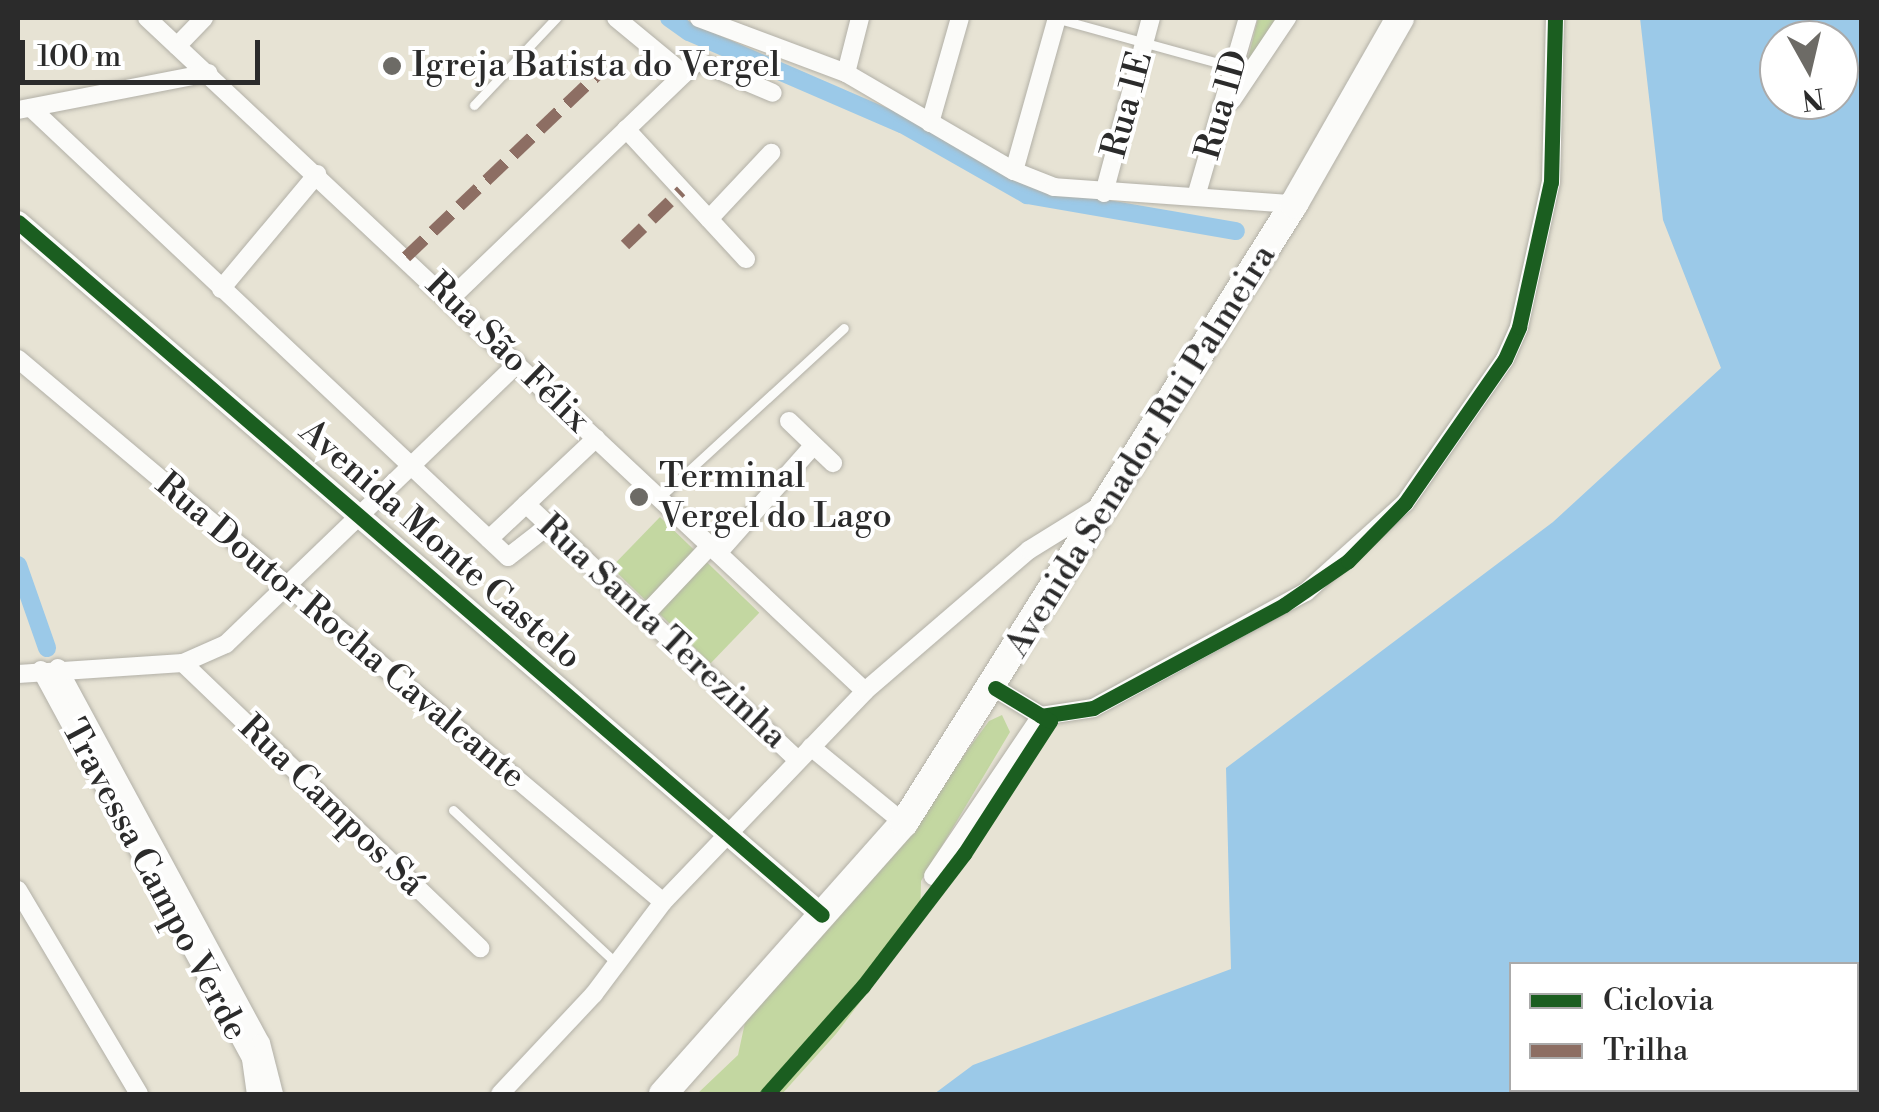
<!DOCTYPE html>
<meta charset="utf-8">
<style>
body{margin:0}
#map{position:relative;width:1879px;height:1112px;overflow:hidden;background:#e7e3d4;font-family:"Libre Bodoni",serif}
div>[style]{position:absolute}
.green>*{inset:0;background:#c3d7a1;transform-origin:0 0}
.water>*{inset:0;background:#9bc9e8}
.canal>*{height:18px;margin:-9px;padding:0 9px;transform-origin:9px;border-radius:9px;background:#9bc9e8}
.roads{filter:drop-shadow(0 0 2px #b2b0a7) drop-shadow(0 0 2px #b2b0a7)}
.service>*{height:9px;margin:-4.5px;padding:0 4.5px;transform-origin:4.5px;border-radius:4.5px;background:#fbfbf9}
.minor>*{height:18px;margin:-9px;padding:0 9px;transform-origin:9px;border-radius:9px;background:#fbfbf9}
.tertiary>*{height:22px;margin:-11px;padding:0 11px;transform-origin:11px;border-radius:11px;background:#fbfbf9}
.primary>*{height:28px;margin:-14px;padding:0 14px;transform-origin:14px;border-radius:14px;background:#fbfbf9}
.quiet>*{height:12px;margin-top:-6px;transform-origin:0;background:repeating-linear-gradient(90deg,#8d6e63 0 25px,transparent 0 37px)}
.cycleway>*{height:15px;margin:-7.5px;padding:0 7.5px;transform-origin:7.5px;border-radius:7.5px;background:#1b5e20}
.dots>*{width:28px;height:28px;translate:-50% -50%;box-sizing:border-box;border:5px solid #fff;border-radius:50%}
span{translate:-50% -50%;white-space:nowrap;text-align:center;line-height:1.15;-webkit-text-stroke:8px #fff;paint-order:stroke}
.poi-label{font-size:35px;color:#2b2b2b}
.left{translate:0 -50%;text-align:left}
.street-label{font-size:35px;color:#2b2b2b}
.frame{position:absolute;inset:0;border:20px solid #2b2b2b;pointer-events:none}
.legend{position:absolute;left:1509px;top:962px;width:350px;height:130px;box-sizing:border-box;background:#fff;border:2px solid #aaa;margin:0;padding:12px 18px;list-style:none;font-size:30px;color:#2b2b2b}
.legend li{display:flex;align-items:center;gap:20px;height:50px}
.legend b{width:50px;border:2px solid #aaa}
.north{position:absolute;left:1759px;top:20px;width:100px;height:100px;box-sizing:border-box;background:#fff;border:2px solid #aaa;border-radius:50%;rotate:172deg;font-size:28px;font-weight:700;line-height:40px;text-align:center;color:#2b2b2b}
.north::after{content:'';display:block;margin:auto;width:35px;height:45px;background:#6d6b66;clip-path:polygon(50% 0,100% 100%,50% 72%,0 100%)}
.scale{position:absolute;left:20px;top:40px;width:240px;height:45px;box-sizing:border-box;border:5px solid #2b2b2b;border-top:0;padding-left:12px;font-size:30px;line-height:35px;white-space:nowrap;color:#2b2b2b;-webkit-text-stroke:8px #fff;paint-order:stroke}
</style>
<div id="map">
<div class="green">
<i style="clip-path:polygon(1258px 18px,1280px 18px,1246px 67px)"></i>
<i style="left:660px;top:517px;width:138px;height:70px;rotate:44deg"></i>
<i style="clip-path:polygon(1002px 715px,1010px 732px,921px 881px,920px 923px,836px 1034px,782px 1094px,697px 1094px,738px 1055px,746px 1018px,877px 874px,989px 721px)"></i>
</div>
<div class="water">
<i style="clip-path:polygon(evenodd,1640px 18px,1861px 18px,1861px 1094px,934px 1094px,973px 1065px,1231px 969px,1226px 768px,1553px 522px,1721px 368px,1663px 220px,1640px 18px,1779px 40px,1839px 40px,1839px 100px,1779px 100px,1779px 40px,1640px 18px,1512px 964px,1856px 964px,1856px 1090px,1512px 1090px,1512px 964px)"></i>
</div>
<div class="canal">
<i style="left:669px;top:18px;width:24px;rotate:35deg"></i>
<i style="left:689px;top:32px;width:232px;rotate:23.4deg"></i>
<i style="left:902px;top:124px;width:144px;rotate:29.6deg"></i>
<i style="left:1027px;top:195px;width:212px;rotate:9.8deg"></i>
<i style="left:18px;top:565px;width:88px;rotate:70.7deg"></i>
</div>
<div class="roads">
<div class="service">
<i style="left:1055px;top:18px;width:185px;rotate:15.4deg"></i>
<i style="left:474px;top:105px;width:120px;rotate:-46.7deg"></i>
<i style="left:659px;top:498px;width:251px;rotate:-42.6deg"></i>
<i style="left:453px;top:810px;width:225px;rotate:43.2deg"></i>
</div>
<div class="minor">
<i style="left:147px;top:18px;width:984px;rotate:43.15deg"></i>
<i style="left:616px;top:18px;width:88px;rotate:39.5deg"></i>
<i style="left:699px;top:18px;width:157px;rotate:20.5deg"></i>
<i style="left:846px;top:73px;width:194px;rotate:30.3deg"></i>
<i style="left:1014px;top:171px;width:43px;rotate:21.8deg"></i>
<i style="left:1054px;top:187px;width:241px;rotate:4.1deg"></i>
<i style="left:177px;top:46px;width:39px;rotate:-46deg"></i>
<i style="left:846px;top:73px;width:57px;rotate:-75.7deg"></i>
<i style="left:1232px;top:100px;width:99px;rotate:-56.1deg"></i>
<i style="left:31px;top:108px;width:655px;rotate:43.27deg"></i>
<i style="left:508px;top:557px;width:51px;rotate:-37.8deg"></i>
<i style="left:18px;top:110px;width:194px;rotate:-11deg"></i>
<i style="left:930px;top:123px;width:109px;rotate:-74.1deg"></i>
<i style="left:626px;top:129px;width:177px;rotate:47.3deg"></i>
<i style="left:1014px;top:171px;width:159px;rotate:-74.3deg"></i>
<i style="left:1104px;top:193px;width:181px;rotate:-75deg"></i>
<i style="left:1197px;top:193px;width:182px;rotate:-73.8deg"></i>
<i style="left:709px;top:219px;width:91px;rotate:-46.8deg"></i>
<i style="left:221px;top:289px;width:150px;rotate:-50.1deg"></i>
<i style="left:450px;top:299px;width:343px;rotate:-43.9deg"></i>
<i style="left:697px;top:61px;width:82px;rotate:22.8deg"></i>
<i style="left:18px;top:359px;width:843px;rotate:40.09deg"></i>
<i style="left:789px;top:421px;width:61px;rotate:43.7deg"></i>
<i style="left:526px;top:504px;width:372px;rotate:43.3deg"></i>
<i style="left:489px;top:539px;width:147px;rotate:-43.3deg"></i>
<i style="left:718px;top:553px;width:144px;rotate:-48.4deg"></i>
<i style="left:644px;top:616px;width:96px;rotate:-46.7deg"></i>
<i style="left:183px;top:663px;width:412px;rotate:43.8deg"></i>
<i style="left:58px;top:668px;width:426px;rotate:61.6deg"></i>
<i style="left:261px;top:1043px;width:53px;rotate:75.7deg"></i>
<i style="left:41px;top:670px;width:442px;rotate:61.6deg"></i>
<i style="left:251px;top:1059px;width:35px;rotate:82deg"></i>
<i style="left:18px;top:674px;width:165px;rotate:-3.8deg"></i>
<i style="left:183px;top:663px;width:47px;rotate:-23.8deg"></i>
<i style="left:226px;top:644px;width:404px;rotate:-43.9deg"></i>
<i style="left:995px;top:688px;width:54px;rotate:31.3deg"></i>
<i style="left:1041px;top:716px;width:53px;rotate:-8.7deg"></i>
<i style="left:1093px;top:708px;width:243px;rotate:-28.6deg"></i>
<i style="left:1306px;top:592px;width:133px;rotate:-42deg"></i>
<i style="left:1405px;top:503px;width:175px;rotate:-55.2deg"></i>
<i style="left:1505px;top:359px;width:35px;rotate:-66deg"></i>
<i style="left:1519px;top:327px;width:148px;rotate:-77.6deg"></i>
<i style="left:1551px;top:182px;width:164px;rotate:-88.6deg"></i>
<i style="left:811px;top:747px;width:120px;rotate:39.3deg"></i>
<i style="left:933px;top:876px;width:193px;rotate:-56deg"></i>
<i style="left:18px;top:890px;width:237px;rotate:59.3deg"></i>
<i style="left:500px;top:1094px;width:137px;rotate:-46.8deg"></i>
<i style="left:594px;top:994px;width:115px;rotate:-53.1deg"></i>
<i style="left:663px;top:902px;width:292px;rotate:-46.2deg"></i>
<i style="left:865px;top:691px;width:216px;rotate:-40.7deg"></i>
<i style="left:1029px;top:550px;width:84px;rotate:-31.8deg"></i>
</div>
<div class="tertiary">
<i style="left:18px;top:222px;width:1061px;rotate:40.76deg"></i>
</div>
<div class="primary">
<i style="left:663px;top:1094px;width:363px;rotate:-48.4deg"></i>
<i style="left:904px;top:823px;width:732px;rotate:-57.79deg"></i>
<i style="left:1294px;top:204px;width:214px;rotate:-60.3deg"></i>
</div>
</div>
<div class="quiet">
<i style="left:625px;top:245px;width:78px;rotate:-44deg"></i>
<i style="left:406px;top:257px;width:268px;rotate:-43.6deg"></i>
</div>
<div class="cycleway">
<i style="left:18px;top:222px;width:1061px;rotate:40.76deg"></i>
<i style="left:1041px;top:716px;width:53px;rotate:-8.7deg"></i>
<i style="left:1093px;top:708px;width:217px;rotate:-28.3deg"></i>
<i style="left:1284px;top:605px;width:78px;rotate:-34.5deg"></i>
<i style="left:1348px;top:561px;width:81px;rotate:-45.5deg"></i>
<i style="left:1405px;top:503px;width:175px;rotate:-55.2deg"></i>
<i style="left:1505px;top:359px;width:35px;rotate:-66deg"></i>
<i style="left:1519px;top:327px;width:148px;rotate:-77.6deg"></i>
<i style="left:1551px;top:182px;width:164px;rotate:-88.6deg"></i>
<i style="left:767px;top:1094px;width:144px;rotate:-48.4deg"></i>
<i style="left:863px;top:986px;width:166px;rotate:-52.6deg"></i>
<i style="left:964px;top:854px;width:158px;rotate:-57.1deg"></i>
<i style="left:1050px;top:721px;width:64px;rotate:-149deg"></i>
</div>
<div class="dots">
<i style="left:392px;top:66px;background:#6d6b66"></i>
<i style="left:639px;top:497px;background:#6d6b66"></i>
</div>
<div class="poi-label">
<span class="left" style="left:412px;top:66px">Igreja Batista do Vergel</span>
<span class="left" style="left:659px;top:497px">Terminal<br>Vergel do Lago</span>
</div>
<div class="street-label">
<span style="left:1128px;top:105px;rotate:-75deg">Rua 1E</span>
<span style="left:1223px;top:105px;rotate:-74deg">Rua 1D</span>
<span style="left:507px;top:353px;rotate:44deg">Rua São Félix</span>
<span style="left:1141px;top:451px;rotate:-58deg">Avenida Senador Rui Palmeira</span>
<span style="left:440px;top:545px;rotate:41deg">Avenida Monte Castelo</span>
<span style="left:340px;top:631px;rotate:40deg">Rua Doutor Rocha Cavalcante</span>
<span style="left:662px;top:632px;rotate:43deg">Rua Santa Terezinha</span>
<span style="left:331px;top:806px;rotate:44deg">Rua Campos Sá</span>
<span style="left:154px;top:880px;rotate:62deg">Travessa Campo Verde</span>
</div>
<div class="frame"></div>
<ul class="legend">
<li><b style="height:12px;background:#1b5e20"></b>Ciclovia</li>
<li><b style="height:12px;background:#8d6e63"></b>Trilha</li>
</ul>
<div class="north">N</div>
<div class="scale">100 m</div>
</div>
